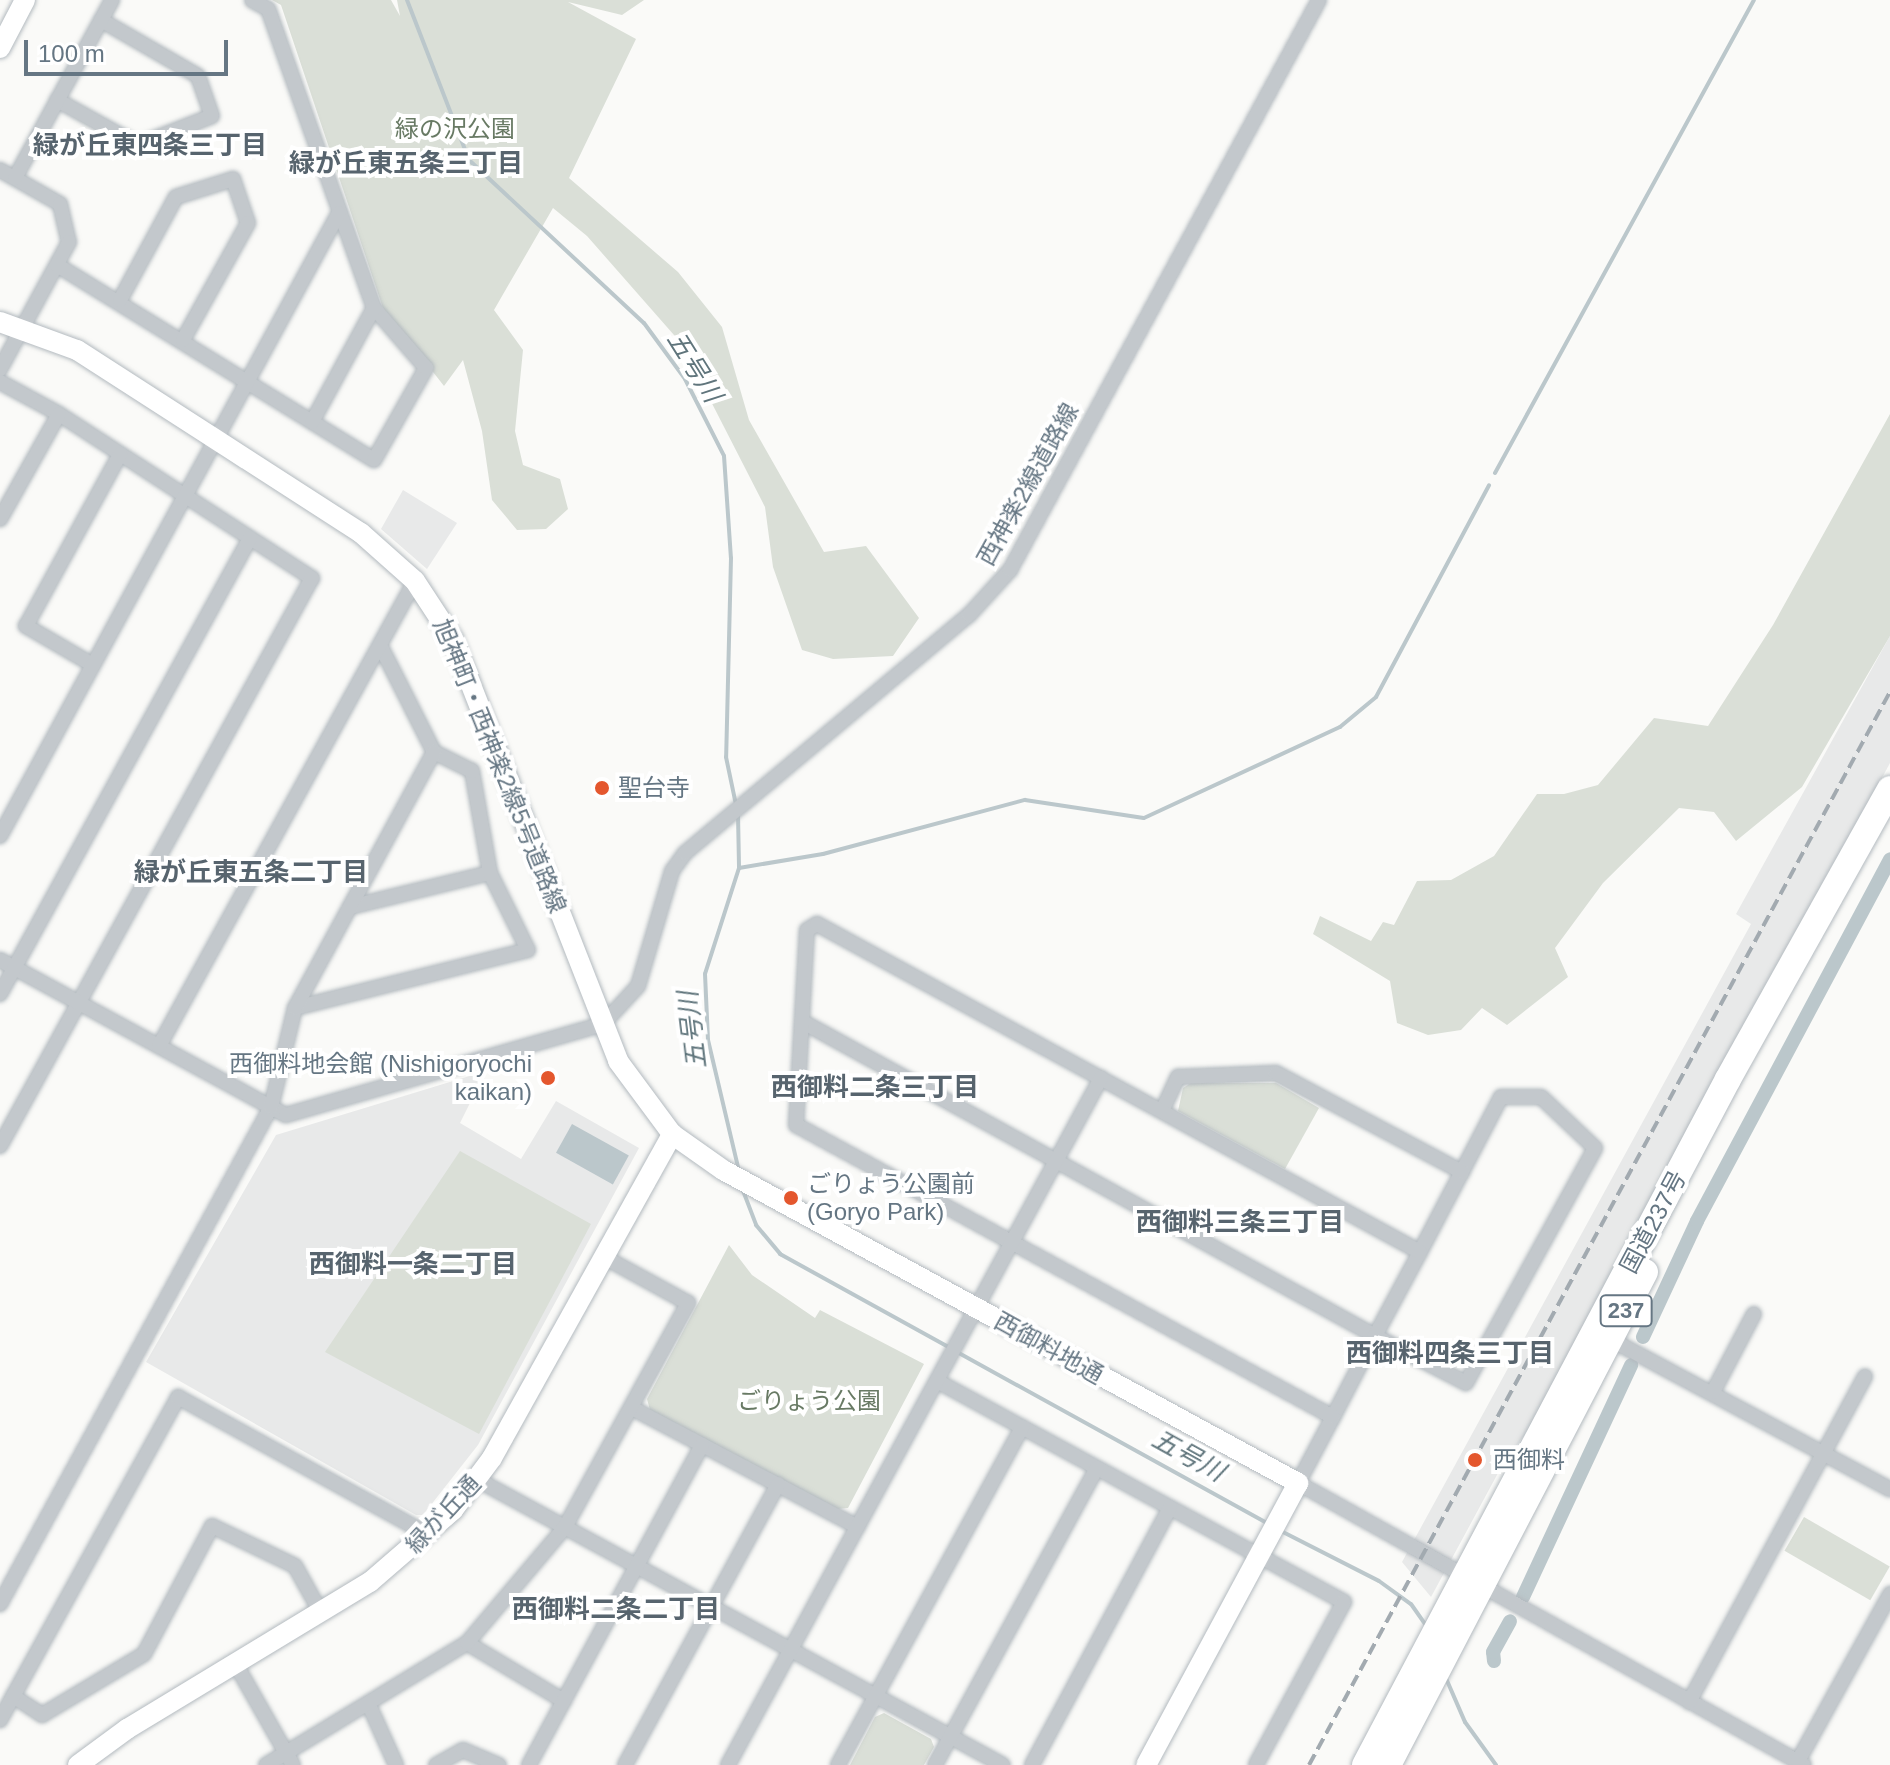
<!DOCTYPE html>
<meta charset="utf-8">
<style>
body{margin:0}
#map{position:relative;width:1890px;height:1765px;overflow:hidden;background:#fafaf8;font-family:Helvetica,"Noto Sans JP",sans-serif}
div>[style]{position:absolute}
.built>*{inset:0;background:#e8e9e9}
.green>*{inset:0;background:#dadfd7;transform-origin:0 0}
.water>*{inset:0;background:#bbc7cb;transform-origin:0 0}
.stream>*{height:4px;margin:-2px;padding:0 2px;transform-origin:2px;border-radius:2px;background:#bbc7cb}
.canal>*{height:14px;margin:-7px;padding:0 7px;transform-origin:7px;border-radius:7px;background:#bbc7cb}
.roads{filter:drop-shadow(0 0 2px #b3babf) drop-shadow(0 0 2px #b3babf)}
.street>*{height:14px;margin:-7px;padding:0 7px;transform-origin:7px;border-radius:7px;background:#c3c8cc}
.secondary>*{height:20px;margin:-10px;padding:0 10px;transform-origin:10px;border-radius:10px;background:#fff}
.highway>*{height:26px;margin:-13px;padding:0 13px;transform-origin:13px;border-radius:13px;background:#fff}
.rail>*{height:4px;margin-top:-2px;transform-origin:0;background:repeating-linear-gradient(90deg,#a2aab0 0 12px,transparent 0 18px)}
.dots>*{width:22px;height:22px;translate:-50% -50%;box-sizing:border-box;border:4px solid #fff;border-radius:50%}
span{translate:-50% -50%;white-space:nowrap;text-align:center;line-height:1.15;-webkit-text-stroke:8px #fff;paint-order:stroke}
.shield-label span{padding:2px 6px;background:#fff;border:2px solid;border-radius:6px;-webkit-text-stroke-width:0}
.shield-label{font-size:22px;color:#657683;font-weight:700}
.park-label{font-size:24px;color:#687a64}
.street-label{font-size:24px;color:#657683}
.poi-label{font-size:24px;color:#657683}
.left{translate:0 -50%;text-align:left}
.right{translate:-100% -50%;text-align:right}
.neighbourhood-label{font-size:26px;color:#57646e;font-weight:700}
.water-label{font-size:26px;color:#60757c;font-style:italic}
.scale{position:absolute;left:24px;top:40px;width:204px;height:36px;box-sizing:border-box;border:4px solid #657683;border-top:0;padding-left:10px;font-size:24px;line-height:28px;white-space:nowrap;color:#657683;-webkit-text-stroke:6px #fff;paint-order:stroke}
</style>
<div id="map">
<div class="built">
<i style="clip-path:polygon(403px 490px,457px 523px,427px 569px,381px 529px)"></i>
<i style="clip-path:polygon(1890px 636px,1890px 763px,1532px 1425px,1504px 1462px,1431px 1597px,1402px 1562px,1751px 924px,1736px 914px)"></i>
<i style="clip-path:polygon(486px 1071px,460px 1123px,521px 1159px,556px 1101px,639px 1148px,478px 1445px,423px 1515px,416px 1515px,146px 1362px,276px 1135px)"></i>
</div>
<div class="green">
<i style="clip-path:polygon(272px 0,391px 0,400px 16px,397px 0,644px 0,622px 15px,568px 2px,636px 39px,569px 178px,678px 272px,722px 327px,749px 420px,824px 552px,866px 546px,919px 618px,893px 656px,833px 659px,802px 650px,773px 567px,765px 507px,681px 343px,587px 236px,553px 208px,494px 310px,523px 350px,515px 431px,523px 465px,560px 479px,568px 509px,546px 529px,517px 530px,492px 500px,482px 431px,463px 360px,444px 386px,383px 308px,281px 5px)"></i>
<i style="clip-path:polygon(1890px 414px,1890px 636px,1802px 787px,1736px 841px,1714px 812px,1679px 808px,1603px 883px,1555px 948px,1568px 977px,1507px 1025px,1482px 1008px,1461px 1030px,1428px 1035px,1397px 1023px,1390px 981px,1313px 934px,1320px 916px,1371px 941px,1383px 922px,1394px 925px,1417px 881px,1451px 880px,1494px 856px,1537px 794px,1564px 794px,1598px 785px,1654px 718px,1708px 726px,1773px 625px)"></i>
<i style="clip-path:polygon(1191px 1083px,1276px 1083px,1319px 1108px,1285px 1169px,1178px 1111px,1183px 1088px)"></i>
<i style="clip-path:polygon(460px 1151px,591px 1224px,479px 1434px,325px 1352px)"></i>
<i style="clip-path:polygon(729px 1245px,752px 1275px,815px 1318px,820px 1310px,924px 1364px,848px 1508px,837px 1509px,650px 1410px,647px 1399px)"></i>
<i style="left:1804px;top:1517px;width:99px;height:39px;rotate:30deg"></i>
<i style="clip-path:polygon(884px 1713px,931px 1739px,934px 1747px,924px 1765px,850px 1765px,875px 1717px)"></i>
</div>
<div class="water">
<i style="left:572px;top:1124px;width:65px;height:33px;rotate:29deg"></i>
</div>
<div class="stream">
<i style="left:407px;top:0;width:172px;rotate:68.8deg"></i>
<i style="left:469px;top:160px;width:239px;rotate:43deg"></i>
<i style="left:644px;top:323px;width:69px;rotate:53.8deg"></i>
<i style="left:685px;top:379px;width:86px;rotate:63.1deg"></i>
<i style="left:724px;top:456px;width:102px;rotate:86.1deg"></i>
<i style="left:731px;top:558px;width:199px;rotate:91.4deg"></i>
<i style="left:726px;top:757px;width:49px;rotate:78.2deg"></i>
<i style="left:1495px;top:473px;width:539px;rotate:-61.3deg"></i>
<i style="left:738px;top:814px;width:54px;rotate:88.9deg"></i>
<i style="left:739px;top:868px;width:111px;rotate:107.8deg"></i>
<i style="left:705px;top:974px;width:66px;rotate:87.4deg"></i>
<i style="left:708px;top:1040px;width:135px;rotate:76.7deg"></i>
<i style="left:739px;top:868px;width:85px;rotate:-9.5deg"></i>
<i style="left:823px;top:854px;width:209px;rotate:-15deg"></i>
<i style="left:1025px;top:800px;width:120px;rotate:8.6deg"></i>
<i style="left:1144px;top:818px;width:216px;rotate:-24.9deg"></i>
<i style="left:1340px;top:727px;width:47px;rotate:-39.8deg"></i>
<i style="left:1376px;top:697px;width:240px;rotate:-61.9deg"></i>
<i style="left:742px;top:1188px;width:40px;rotate:69deg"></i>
<i style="left:756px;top:1225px;width:38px;rotate:50deg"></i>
<i style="left:780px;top:1254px;width:194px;rotate:28.9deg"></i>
<i style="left:957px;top:1352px;width:355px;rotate:28.9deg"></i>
<i style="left:1279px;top:1530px;width:112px;rotate:27deg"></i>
<i style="left:1379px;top:1581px;width:39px;rotate:36deg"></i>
<i style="left:1411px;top:1604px;width:28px;rotate:55deg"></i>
<i style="left:1445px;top:1676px;width:50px;rotate:66.5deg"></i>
<i style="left:1465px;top:1722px;width:53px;rotate:54.2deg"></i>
</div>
<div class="canal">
<i style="left:1643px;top:1337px;width:128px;rotate:-65deg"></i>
<i style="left:1697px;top:1221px;width:410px;rotate:-61.9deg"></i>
<i style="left:1523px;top:1597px;width:256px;rotate:-65deg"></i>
<i style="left:1494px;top:1661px;width:9px;rotate:-96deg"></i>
<i style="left:1493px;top:1652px;width:35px;rotate:-61deg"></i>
</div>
<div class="roads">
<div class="street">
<i style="left:57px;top:100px;width:93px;rotate:29.1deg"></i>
<i style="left:138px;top:145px;width:79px;rotate:-21.4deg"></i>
<i style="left:212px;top:116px;width:42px;rotate:-109.3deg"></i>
<i style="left:198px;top:76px;width:112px;rotate:-150deg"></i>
<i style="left:0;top:170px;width:69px;rotate:29.5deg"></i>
<i style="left:60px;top:204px;width:39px;rotate:77deg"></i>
<i style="left:69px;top:242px;width:145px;rotate:118.5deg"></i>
<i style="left:15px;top:178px;width:203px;rotate:-61.4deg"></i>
<i style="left:57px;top:265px;width:372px;rotate:31.6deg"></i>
<i style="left:374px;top:460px;width:106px;rotate:-60.5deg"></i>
<i style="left:426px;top:368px;width:79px;rotate:-130.9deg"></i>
<i style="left:374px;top:308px;width:317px;rotate:-109.5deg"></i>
<i style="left:268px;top:9px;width:18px;rotate:-151deg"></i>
<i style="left:120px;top:300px;width:117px;rotate:-61.5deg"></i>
<i style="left:176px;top:197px;width:60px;rotate:-17.5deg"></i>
<i style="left:233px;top:179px;width:46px;rotate:71.2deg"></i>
<i style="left:248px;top:223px;width:134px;rotate:119.1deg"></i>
<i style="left:0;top:382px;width:67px;rotate:28.5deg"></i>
<i style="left:59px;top:414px;width:302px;rotate:33deg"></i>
<i style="left:312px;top:578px;width:648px;rotate:118.78deg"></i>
<i style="left:312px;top:422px;width:130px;rotate:-61.5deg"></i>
<i style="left:0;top:519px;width:120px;rotate:-60.7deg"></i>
<i style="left:93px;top:665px;width:78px;rotate:-149.8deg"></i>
<i style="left:26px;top:626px;width:196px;rotate:-61.3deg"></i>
<i style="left:0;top:836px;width:709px;rotate:-61.45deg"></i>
<i style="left:350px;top:907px;width:144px;rotate:-13.7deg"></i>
<i style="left:0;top:960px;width:325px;rotate:28.5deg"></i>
<i style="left:286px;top:1115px;width:330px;rotate:-16deg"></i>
<i style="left:603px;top:1024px;width:52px;rotate:-47.4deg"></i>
<i style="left:638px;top:986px;width:120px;rotate:-73.5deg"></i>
<i style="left:672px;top:871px;width:22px;rotate:-54deg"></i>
<i style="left:685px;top:853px;width:371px;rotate:-40deg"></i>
<i style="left:969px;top:615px;width:61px;rotate:-47.7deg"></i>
<i style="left:1010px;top:570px;width:648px;rotate:-61.54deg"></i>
<i style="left:0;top:994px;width:520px;rotate:-61.27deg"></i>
<i style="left:295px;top:1008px;width:240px;rotate:-14deg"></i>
<i style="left:528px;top:950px;width:86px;rotate:-116.3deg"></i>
<i style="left:490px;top:873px;width:104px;rotate:-100deg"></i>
<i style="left:472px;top:771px;width:42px;rotate:-153.4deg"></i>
<i style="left:434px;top:752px;width:120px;rotate:-116.8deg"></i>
<i style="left:803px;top:1022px;width:653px;rotate:28.76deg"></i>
<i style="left:1375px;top:1336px;width:102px;rotate:27.3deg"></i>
<i style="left:1466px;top:1383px;width:268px;rotate:-61.2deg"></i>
<i style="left:1595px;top:1148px;width:74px;rotate:-136.6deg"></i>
<i style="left:1541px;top:1097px;width:40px;rotate:180deg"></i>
<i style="left:1501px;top:1097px;width:175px;rotate:117.6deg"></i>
<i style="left:1420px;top:1252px;width:95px;rotate:118.2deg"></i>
<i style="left:1375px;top:1336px;width:91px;rotate:117.4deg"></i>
<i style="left:1333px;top:1417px;width:75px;rotate:117.9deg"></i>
<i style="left:1298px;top:1483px;width:579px;rotate:29.13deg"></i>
<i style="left:159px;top:1046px;width:531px;rotate:-61.17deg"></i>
<i style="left:1162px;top:1111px;width:38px;rotate:-65deg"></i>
<i style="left:1178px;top:1077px;width:98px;rotate:-2.3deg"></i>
<i style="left:1276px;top:1073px;width:211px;rotate:28deg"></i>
<i style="left:1606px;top:1337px;width:322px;rotate:28.2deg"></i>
<i style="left:937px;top:1381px;width:463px;rotate:28.5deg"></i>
<i style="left:1344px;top:1602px;width:185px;rotate:118.4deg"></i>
<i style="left:1713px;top:1392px;width:88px;rotate:-62.3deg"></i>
<i style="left:632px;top:1408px;width:255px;rotate:27.8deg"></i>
<i style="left:1333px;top:1417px;width:611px;rotate:-151.46deg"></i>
<i style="left:796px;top:1125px;width:195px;rotate:-86.8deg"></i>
<i style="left:807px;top:930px;width:12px;rotate:-31deg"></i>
<i style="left:817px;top:924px;width:686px;rotate:28.54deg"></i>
<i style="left:478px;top:1480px;width:597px;rotate:28.5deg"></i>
<i style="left:0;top:1604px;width:566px;rotate:-61.4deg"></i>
<i style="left:271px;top:1107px;width:102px;rotate:-76.4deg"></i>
<i style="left:295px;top:1008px;width:291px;rotate:-61.5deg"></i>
<i style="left:467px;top:1643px;width:113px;rotate:30.9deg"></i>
<i style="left:235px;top:1663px;width:117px;rotate:60.4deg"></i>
<i style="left:13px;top:1696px;width:35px;rotate:33deg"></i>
<i style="left:42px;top:1715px;width:119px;rotate:-30.9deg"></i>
<i style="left:144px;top:1654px;width:145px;rotate:-62deg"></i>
<i style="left:212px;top:1526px;width:92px;rotate:25.7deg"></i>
<i style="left:295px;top:1566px;width:54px;rotate:61deg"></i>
<i style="left:1689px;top:1702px;width:370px;rotate:-61.6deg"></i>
<i style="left:369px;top:1705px;width:66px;rotate:65.8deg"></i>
<i style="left:0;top:1720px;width:369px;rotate:-61.1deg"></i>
<i style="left:178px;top:1397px;width:286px;rotate:28.8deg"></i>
<i style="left:1798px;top:1761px;width:191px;rotate:-61.1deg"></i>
<i style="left:266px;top:1765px;width:235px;rotate:-31.3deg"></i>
<i style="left:467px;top:1643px;width:152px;rotate:-49.8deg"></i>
<i style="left:565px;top:1527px;width:256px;rotate:-61.2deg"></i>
<i style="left:688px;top:1303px;width:96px;rotate:-151.3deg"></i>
<i style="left:436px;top:1765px;width:31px;rotate:-29deg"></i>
<i style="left:463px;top:1750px;width:39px;rotate:23deg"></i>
<i style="left:529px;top:1765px;width:364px;rotate:-61.6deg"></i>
<i style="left:625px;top:1765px;width:320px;rotate:-61.4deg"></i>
<i style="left:728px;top:1765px;width:782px;rotate:-61.5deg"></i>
<i style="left:838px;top:1765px;width:385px;rotate:-61.4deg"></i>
<i style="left:935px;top:1765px;width:338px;rotate:-61.4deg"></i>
<i style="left:1032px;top:1765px;width:292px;rotate:-61.8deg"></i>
</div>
<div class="secondary">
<i style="left:0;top:48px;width:54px;rotate:-62.5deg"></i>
<i style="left:0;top:322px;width:82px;rotate:20deg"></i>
<i style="left:77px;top:350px;width:338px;rotate:32.8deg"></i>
<i style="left:361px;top:533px;width:72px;rotate:41.6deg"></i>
<i style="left:415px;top:581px;width:69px;rotate:56.8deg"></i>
<i style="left:453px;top:639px;width:453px;rotate:68.6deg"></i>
<i style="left:618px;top:1061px;width:91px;rotate:53.5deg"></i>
<i style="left:672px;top:1134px;width:62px;rotate:35.2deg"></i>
<i style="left:723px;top:1170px;width:655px;rotate:28.56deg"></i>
<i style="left:1298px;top:1483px;width:320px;rotate:118.3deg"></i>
<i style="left:78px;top:1765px;width:61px;rotate:-36.3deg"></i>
<i style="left:127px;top:1729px;width:284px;rotate:-31.2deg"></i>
<i style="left:370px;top:1582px;width:110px;rotate:-40.9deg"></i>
<i style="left:453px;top:1510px;width:65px;rotate:-53.1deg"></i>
<i style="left:492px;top:1458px;width:371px;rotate:-60.9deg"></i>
</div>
<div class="highway">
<i style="left:1365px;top:1765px;width:776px;rotate:-62.11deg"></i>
<i style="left:1728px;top:1079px;width:332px;rotate:-60.8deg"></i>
<i style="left:1388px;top:1765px;width:556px;rotate:-62.47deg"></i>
</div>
</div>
<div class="rail">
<i style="left:1309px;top:1765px;width:1220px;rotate:-61.57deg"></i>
</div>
<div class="dots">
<i style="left:602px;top:788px;background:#e4572e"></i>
<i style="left:548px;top:1078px;background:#e4572e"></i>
<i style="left:791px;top:1198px;background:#e4572e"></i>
<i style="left:1475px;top:1460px;background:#e4572e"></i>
</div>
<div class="shield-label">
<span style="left:1626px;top:1311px">237</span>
</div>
<div class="park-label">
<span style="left:455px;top:129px">緑の沢公園</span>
<span style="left:809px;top:1401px">ごりょう公園</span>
</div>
<div class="street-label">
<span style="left:1028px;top:484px;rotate:-61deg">西神楽2線道路線</span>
<span style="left:500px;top:766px;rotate:68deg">旭神町・西神楽2線5号道路線</span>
<span style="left:1653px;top:1222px;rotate:-62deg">国道237号</span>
<span style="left:1049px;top:1348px;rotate:29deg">西御料地通</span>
<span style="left:443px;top:1514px;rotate:-47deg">緑が丘通</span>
</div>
<div class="poi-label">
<span class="left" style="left:618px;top:788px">聖台寺</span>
<span class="right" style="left:532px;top:1078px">西御料地会館 (Nishigoryochi<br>kaikan)</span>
<span class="left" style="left:807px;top:1198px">ごりょう公園前<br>(Goryo Park)</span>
<span class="left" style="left:1493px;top:1460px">西御料</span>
</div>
<div class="neighbourhood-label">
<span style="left:150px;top:146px">緑が丘東四条三丁目</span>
<span style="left:406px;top:164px">緑が丘東五条三丁目</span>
<span style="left:251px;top:873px">緑が丘東五条二丁目</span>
<span style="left:875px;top:1088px">西御料二条三丁目</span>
<span style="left:1240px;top:1223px">西御料三条三丁目</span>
<span style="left:413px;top:1265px">西御料一条二丁目</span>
<span style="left:1450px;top:1354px">西御料四条三丁目</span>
<span style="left:616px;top:1610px">西御料二条二丁目</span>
</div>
<div class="water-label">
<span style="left:694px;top:367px;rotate:58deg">五号川</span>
<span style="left:693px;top:1030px;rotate:-97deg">五号川</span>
<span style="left:1188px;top:1456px;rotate:29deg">五号川</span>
</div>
<div class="scale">100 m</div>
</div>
